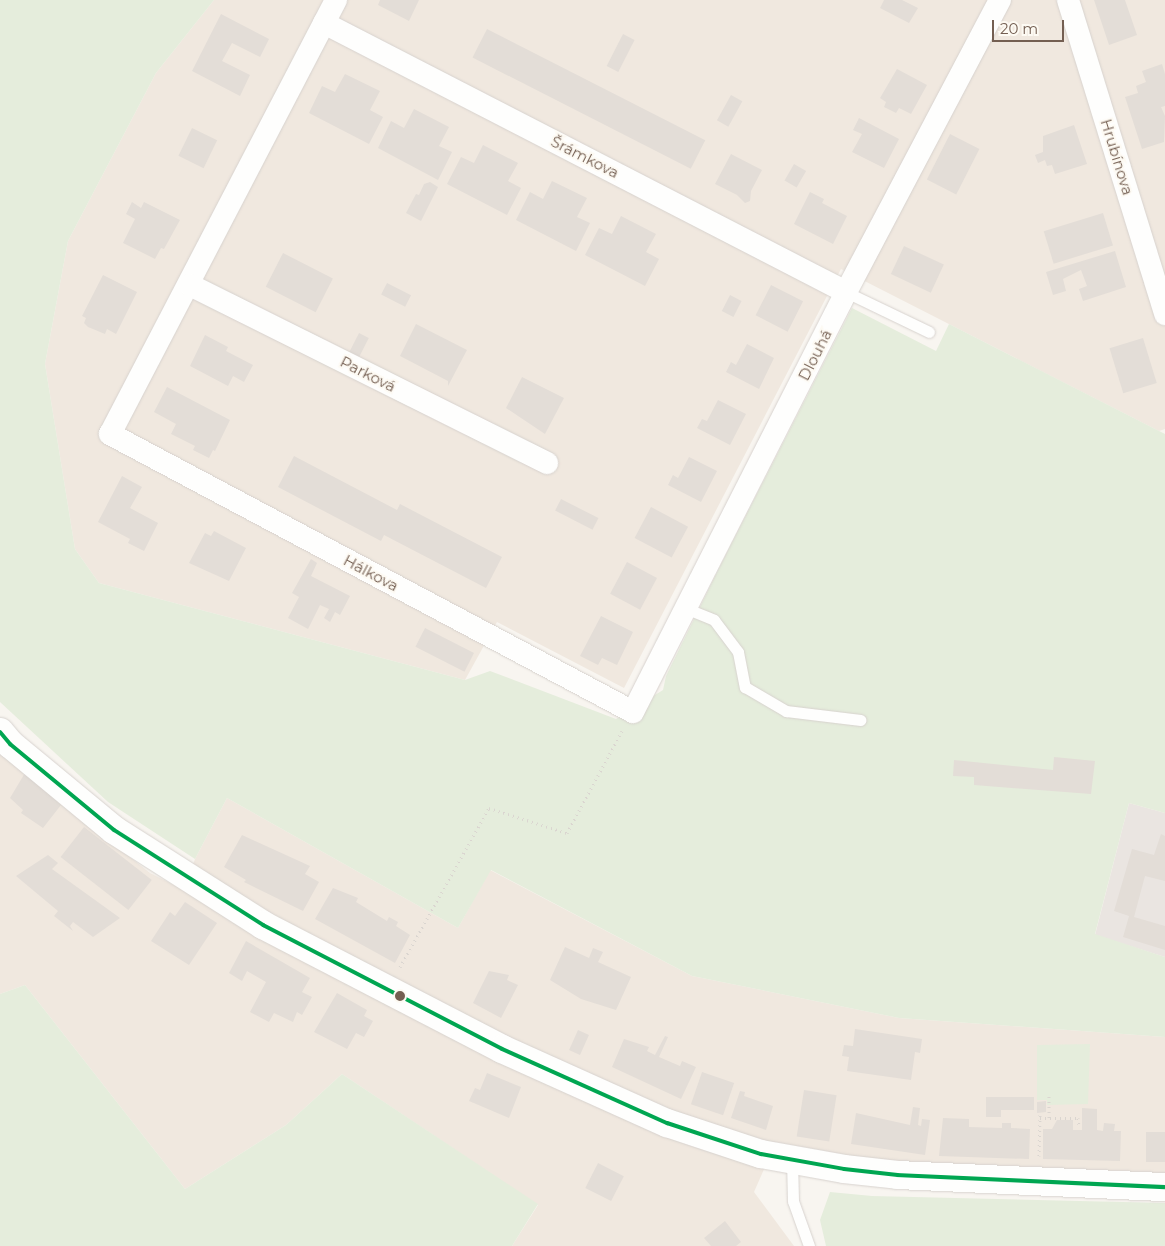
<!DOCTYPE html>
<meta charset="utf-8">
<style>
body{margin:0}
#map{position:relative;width:1165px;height:1246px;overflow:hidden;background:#f8f5f0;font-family:Montserrat,sans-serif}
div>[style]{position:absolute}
.residential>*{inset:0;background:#f0e8df}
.industrial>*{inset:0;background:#eae5e1}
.green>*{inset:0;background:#e5eddc}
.building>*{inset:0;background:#e3ddd7;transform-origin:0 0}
.path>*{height:3px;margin-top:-1.5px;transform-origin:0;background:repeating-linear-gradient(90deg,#dad5d0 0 1px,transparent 0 5px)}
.roads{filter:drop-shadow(0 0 1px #d7d2ce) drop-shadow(0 0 1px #d7d2ce)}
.lane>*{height:11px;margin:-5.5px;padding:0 5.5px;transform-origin:5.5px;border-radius:5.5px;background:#fefefd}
.street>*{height:22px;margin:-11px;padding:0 11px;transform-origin:11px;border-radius:11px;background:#fefefd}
.secondary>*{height:28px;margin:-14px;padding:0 14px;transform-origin:14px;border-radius:14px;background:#fefefd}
.bus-1>*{height:4px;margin:-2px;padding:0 2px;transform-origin:2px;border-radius:2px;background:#00a651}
.dots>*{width:14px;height:14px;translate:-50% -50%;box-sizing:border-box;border:2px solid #fdfaf3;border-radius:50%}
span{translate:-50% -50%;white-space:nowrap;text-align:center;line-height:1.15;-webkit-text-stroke:4px #fdfaf3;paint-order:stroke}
.street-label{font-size:15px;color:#745f52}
.scale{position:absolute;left:992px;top:20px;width:72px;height:22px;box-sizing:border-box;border:2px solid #745f52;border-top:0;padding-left:6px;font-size:15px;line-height:18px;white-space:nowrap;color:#745f52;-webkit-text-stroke:4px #fdfaf3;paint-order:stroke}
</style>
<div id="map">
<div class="residential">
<i style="clip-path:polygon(214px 0,1165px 0,1165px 429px,1159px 431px,841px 269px,624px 688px,497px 622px,465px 680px,99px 583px,75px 549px,45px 364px,68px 241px,156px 73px)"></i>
<i style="clip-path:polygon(0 746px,83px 820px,150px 873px,184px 890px,195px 859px,227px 798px,458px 928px,490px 870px,692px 976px,899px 1018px,1165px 1037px,1165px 1173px,986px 1170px,892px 1163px,776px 1142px,754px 1192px,794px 1246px,512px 1246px,538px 1205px,342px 1074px,286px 1125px,185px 1189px,25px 985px,0 994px)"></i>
</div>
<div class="industrial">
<i style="clip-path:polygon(1129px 803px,1165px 813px,1165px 957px,1095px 935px)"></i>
</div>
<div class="green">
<i style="clip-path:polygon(0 0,214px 0,156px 73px,68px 241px,45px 364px,75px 549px,99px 583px,465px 680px,490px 671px,616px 719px,663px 690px,666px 676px,719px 568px,852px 308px,936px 351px,949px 324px,1165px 434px,1165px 813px,1129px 803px,1095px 934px,1165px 957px,1165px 1037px,899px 1018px,692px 976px,491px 870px,458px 928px,227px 798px,195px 859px,108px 802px,0 702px)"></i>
<i style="clip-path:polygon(25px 985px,185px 1189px,286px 1125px,342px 1074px,538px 1204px,512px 1246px,0 1246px,0 994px)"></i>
<i style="clip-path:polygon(1090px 1044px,1088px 1104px,1047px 1105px,1047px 1100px,1037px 1100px,1037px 1045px)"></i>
<i style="clip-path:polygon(830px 1192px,872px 1196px,1165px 1203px,1165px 1246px,826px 1246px,820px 1220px)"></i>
</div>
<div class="building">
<i style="clip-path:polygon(380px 0,419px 0,409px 21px,378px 5px)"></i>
<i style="clip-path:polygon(884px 0,902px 0,918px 8px,909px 23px,880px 8px)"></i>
<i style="clip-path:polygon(1094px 0,1125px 0,1137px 35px,1109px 45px)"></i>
<i style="clip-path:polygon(221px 14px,269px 39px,260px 57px,232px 43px,222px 61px,250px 75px,240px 96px,192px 71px)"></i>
<i style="left:487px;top:29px;width:245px;height:32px;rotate:27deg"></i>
<i style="left:623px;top:34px;width:13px;height:36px;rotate:27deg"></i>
<i style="clip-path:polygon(1162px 64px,1165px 74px,1165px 106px,1161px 107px,1165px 116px,1164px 142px,1142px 149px,1125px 97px,1138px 93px,1136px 86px,1146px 82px,1142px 71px)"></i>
<i style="clip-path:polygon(897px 69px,927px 85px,911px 114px,899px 108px,896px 113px,884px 107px,886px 102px,880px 98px)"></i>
<i style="clip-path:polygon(345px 74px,380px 91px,370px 110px,383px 117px,369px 144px,309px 113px,322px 86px,335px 92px)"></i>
<i style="left:731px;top:95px;width:13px;height:29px;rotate:29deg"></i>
<i style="clip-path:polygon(414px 109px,449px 127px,439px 146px,452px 152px,438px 180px,378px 148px,391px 121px,404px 128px)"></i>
<i style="clip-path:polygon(859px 118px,899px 139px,884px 168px,852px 152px,862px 134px,853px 130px)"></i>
<i style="clip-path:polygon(1074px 125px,1087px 164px,1055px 174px,1052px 165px,1047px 166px,1045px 160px,1038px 163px,1035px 155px,1043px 152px,1043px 136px)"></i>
<i style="left:192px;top:128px;width:28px;height:31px;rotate:26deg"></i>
<i style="left:950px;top:134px;width:33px;height:51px;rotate:27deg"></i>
<i style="clip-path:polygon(483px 145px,518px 163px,508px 181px,521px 188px,507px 215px,447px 184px,461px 157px,474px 163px)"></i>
<i style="clip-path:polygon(731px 154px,762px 170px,751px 191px,750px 201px,745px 203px,737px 195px,715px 184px)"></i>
<i style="left:794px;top:164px;width:14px;height:19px;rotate:30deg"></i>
<i style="clip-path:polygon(552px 181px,587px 198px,577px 217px,590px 223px,576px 251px,516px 220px,530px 192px,543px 199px)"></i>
<i style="clip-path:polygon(430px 182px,438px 187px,421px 221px,406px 213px,416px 194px,419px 195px,424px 184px)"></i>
<i style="clip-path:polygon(810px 192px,824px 199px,822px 203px,847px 216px,833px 244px,794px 224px)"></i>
<i style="clip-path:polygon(132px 202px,141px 208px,144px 202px,180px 220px,164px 249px,161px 248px,155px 259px,123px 243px,135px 219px,126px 214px)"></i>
<i style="left:1103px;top:213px;width:34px;height:62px;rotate:73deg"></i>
<i style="clip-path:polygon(621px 216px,656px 234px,646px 252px,659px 259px,645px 286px,585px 255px,599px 228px,612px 234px)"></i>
<i style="left:904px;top:246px;width:44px;height:31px;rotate:25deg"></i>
<i style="clip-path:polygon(1115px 251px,1126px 287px,1083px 301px,1079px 289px,1087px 286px,1081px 270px,1063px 279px,1066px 291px,1053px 295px,1046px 272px)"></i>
<i style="left:283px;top:253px;width:56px;height:38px;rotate:27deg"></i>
<i style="clip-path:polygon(103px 275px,137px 292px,116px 334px,107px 329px,105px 334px,88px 327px,84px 323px,86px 318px,82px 316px)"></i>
<i style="left:387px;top:283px;width:27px;height:13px;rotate:27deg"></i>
<i style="left:771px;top:285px;width:36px;height:34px;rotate:27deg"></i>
<i style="left:730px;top:295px;width:13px;height:18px;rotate:27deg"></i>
<i style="clip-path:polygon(416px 324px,467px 350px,448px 386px,448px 381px,400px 356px)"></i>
<i style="left:359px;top:333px;width:11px;height:21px;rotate:27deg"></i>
<i style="clip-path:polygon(205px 335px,228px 347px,226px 351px,253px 365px,244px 382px,233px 376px,228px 386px,190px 366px)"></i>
<i style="left:1143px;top:338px;width:47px;height:35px;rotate:73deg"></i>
<i style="clip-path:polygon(747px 344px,774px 358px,759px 389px,726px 372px,731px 362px,736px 365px)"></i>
<i style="clip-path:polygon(522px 377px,564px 398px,545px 434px,506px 408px)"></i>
<i style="clip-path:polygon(167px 387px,230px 420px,215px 451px,213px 450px,209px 458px,193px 450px,195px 446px,171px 434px,176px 424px,154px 412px)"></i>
<i style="clip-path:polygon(718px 400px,746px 414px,730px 445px,697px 428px,702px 419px,707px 421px)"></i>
<i style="clip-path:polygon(294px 456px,397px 510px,400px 504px,502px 557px,486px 588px,384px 535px,381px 541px,278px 487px)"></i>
<i style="clip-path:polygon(689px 457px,717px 471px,701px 502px,668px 485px,673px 475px,678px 478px)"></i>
<i style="clip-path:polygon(122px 476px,142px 487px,130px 508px,158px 523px,144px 551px,128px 543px,130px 539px,98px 522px)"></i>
<i style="left:561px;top:499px;width:42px;height:13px;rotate:27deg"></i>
<i style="left:651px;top:507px;width:42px;height:35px;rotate:28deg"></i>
<i style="clip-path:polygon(214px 531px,246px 548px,229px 581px,189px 563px,205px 533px,211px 536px)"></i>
<i style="clip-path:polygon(311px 559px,317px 563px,311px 576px,350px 596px,340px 615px,335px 612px,330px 622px,324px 618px,329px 609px,320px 605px,308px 629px,288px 618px,299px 597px,292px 593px)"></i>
<i style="left:627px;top:562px;width:34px;height:36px;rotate:28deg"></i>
<i style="clip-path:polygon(601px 616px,633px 632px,617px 665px,602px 658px,598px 665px,580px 656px)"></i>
<i style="left:425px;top:628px;width:55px;height:21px;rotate:27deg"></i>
<i style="clip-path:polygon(1054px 757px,1095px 761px,1091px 794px,974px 785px,974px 777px,953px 776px,954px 760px,1053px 770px)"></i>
<i style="clip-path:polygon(25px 773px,61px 805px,43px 828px,21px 813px,23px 810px,10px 798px)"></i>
<i style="left:84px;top:827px;width:86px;height:38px;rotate:38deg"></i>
<i style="clip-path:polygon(1161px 834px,1165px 836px,1165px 881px,1145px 876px,1134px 917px,1165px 926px,1165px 950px,1123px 937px,1129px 916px,1114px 911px,1132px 849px,1154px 855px)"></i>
<i style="clip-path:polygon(242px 835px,310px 866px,305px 874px,319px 882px,303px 911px,244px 882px,246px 880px,224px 867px)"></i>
<i style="clip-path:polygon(48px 855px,58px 863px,52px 869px,120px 918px,93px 937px,73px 922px,70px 926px,73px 931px,54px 916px,58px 911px,16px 876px)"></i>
<i style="clip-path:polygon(333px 888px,358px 898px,356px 902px,387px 921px,389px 917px,398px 922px,396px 926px,410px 935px,395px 963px,315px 919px)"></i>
<i style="clip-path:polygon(185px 902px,217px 923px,189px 965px,151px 941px,170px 912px,175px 916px)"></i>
<i style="clip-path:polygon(246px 941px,310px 978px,302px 992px,312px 997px,302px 1015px,297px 1012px,293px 1022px,274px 1013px,269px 1022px,250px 1012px,266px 982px,247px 971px,242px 981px,229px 973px)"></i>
<i style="clip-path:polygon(565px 947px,589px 958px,593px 948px,603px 952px,598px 962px,631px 977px,616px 1010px,581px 999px,550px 980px)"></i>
<i style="clip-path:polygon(489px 971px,509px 975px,507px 980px,518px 985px,501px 1018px,473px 1003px)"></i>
<i style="clip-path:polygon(337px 993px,367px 1010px,364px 1016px,373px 1021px,364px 1037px,356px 1033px,347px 1049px,314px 1032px)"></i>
<i style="clip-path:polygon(855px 1029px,922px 1039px,920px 1053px,915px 1052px,911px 1080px,847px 1071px,849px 1057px,842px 1056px,844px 1045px,853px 1046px)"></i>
<i style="left:578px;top:1030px;width:12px;height:22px;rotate:24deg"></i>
<i style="clip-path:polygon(665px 1036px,668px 1037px,659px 1057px,680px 1066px,682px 1061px,696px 1067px,681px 1099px,612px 1067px,624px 1039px,649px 1047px,647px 1051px,655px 1055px)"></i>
<i style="left:702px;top:1072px;width:34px;height:34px;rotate:19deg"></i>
<i style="clip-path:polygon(487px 1073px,521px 1087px,509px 1118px,469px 1101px,475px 1088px,480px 1090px)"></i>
<i style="left:804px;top:1090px;width:33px;height:47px;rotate:9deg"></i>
<i style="clip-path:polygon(740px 1091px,745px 1092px,744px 1096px,773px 1106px,766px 1130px,731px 1118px)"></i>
<i style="clip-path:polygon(986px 1097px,1034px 1097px,1034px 1110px,1001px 1110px,1001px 1117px,986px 1117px)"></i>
<i style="clip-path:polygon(1046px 1101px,1046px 1112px,1037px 1113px,1037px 1102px)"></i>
<i style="clip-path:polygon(913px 1107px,920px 1108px,918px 1125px,921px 1126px,922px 1119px,930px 1120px,925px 1155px,851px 1144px,856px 1113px,910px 1125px)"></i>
<i style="clip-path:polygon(1082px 1108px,1097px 1109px,1097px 1130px,1103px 1131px,1104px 1123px,1115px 1124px,1114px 1131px,1121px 1131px,1120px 1161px,1043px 1159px,1043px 1129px,1052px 1129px,1057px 1120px,1073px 1120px,1073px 1130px,1082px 1130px)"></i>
<i style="clip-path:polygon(943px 1118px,969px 1119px,969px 1127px,1002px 1128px,1002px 1123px,1011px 1123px,1011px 1128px,1030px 1129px,1029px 1159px,939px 1156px)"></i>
<i style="left:1146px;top:1132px;width:19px;height:30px"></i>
<i style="left:598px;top:1163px;width:29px;height:28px;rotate:27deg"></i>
<i style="clip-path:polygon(725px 1221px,741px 1242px,736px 1246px,711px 1246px,704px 1238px)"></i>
</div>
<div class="path">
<i style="left:400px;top:967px;width:182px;rotate:-60.8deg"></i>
<i style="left:489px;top:808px;width:82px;rotate:17.8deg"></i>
<i style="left:567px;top:833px;width:116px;rotate:-61.7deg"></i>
<i style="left:1040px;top:1118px;width:38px"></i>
<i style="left:1078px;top:1118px;width:8px;rotate:83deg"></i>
<i style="left:1049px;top:1118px;width:24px;rotate:-90deg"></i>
<i style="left:1039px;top:1156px;width:42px;rotate:-88.6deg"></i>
</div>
<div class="roads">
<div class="lane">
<i style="left:846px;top:292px;width:92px;rotate:25.7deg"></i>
<i style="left:685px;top:608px;width:31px;rotate:22deg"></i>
<i style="left:714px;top:620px;width:40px;rotate:53deg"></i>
<i style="left:738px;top:652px;width:36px;rotate:79deg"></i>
<i style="left:745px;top:687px;width:48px;rotate:30.3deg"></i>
<i style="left:786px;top:711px;width:75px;rotate:6.9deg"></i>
<i style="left:792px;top:1160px;width:41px;rotate:88.6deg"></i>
<i style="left:793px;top:1201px;width:48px;rotate:70.4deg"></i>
</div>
<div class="street">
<i style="left:336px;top:0;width:489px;rotate:117.5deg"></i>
<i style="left:110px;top:434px;width:592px;rotate:27.99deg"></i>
<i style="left:633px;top:712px;width:471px;rotate:-63.1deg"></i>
<i style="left:846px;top:292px;width:330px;rotate:-62.2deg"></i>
<i style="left:1068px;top:0;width:329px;rotate:72.8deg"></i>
<i style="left:324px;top:23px;width:587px;rotate:27.26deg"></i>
<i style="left:190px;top:285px;width:399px;rotate:26.5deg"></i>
</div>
<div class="secondary">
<i style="left:0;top:732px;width:16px;rotate:50deg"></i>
<i style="left:10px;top:744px;width:135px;rotate:39.6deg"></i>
<i style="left:114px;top:830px;width:177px;rotate:32.5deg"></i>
<i style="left:263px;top:925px;width:269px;rotate:27.4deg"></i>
<i style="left:502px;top:1049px;width:181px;rotate:24.2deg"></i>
<i style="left:667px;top:1123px;width:99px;rotate:18.3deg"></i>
<i style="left:761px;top:1154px;width:84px;rotate:10.2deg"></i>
<i style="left:844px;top:1169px;width:54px;rotate:6.3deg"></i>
<i style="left:898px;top:1175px;width:267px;rotate:2.6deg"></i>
</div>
</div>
<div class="bus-1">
<i style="left:0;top:732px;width:16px;rotate:50deg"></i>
<i style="left:10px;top:744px;width:135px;rotate:39.6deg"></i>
<i style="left:114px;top:830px;width:177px;rotate:32.5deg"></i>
<i style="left:263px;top:925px;width:269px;rotate:27.4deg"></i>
<i style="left:502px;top:1049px;width:181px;rotate:24.2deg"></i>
<i style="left:667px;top:1123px;width:99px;rotate:18.3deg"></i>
<i style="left:761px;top:1154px;width:84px;rotate:10.2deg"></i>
<i style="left:844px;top:1169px;width:54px;rotate:6.3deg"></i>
<i style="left:898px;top:1175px;width:267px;rotate:2.6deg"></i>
</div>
<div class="dots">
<i style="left:400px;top:996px;background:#745f52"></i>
</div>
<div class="street-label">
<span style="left:585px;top:157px;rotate:27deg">Šrámkova</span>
<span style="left:1117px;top:157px;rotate:73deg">Hrubínova</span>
<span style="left:815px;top:355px;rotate:-63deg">Dlouhá</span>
<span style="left:368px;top:374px;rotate:27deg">Parková</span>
<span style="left:371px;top:573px;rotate:28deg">Hálkova</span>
</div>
<div class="scale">20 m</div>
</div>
